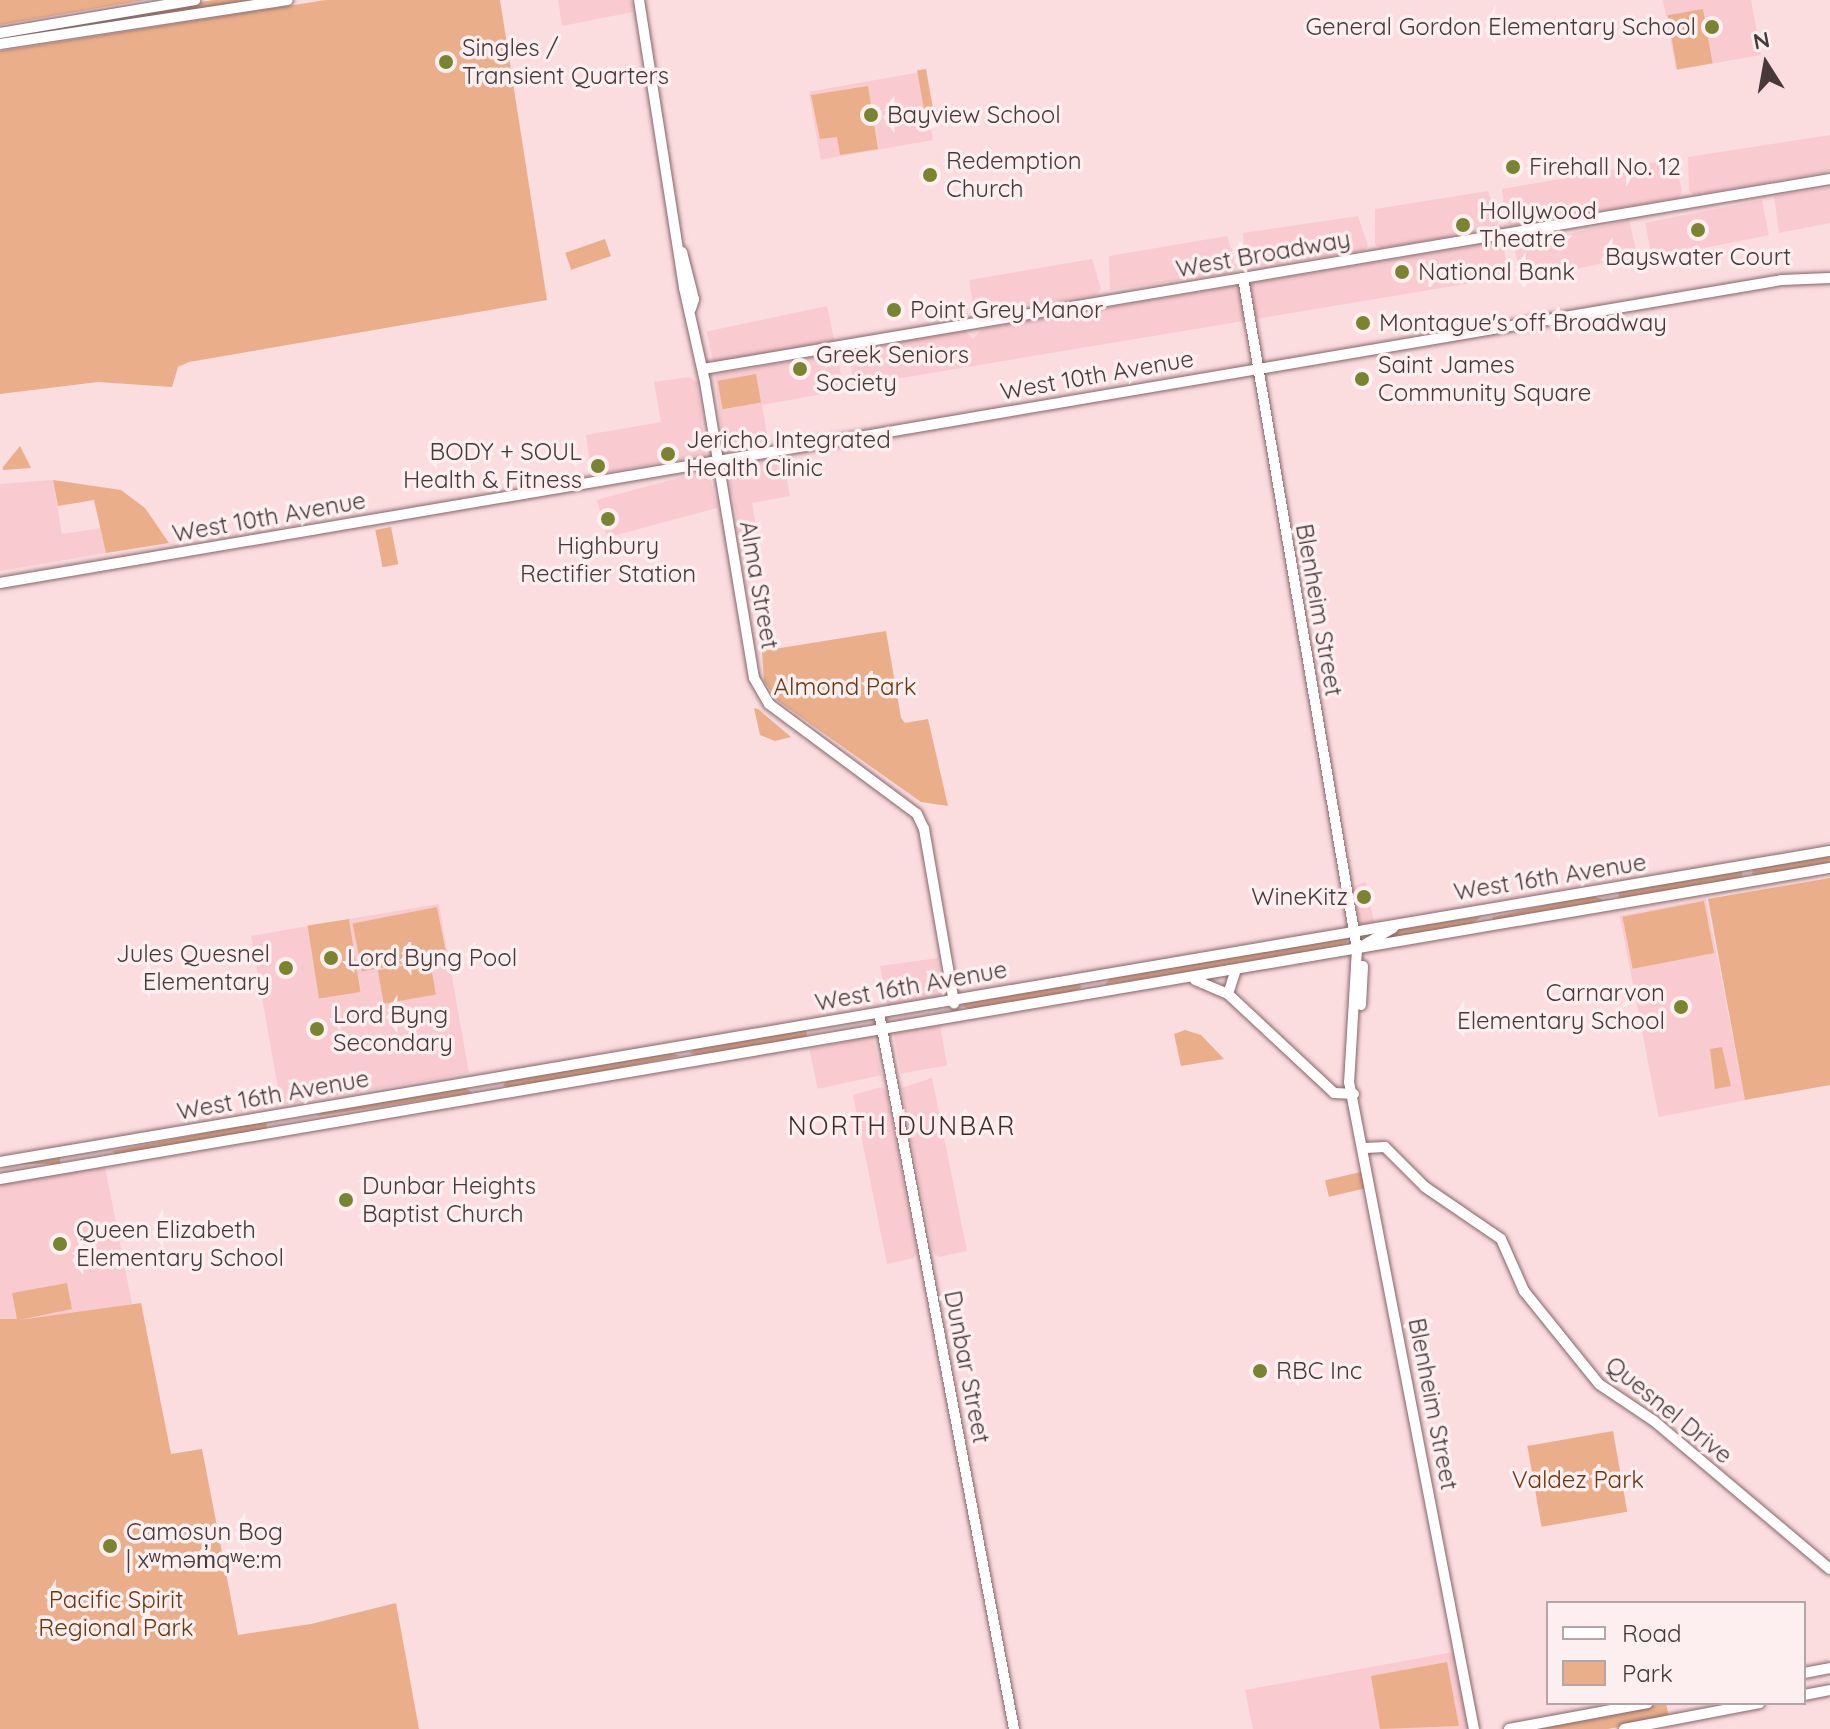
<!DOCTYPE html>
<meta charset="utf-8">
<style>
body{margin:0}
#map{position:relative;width:1830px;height:1729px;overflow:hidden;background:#fbdcdf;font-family:Quicksand,sans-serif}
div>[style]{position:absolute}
.built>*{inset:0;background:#f9cbd0;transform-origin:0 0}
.green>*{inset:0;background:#eaaf8a;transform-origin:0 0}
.roads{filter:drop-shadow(0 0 2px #856568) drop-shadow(0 0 2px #856568)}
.secondary>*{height:10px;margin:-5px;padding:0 5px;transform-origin:5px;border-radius:5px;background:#fff}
.dots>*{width:22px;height:22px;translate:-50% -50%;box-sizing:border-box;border:4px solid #fdeeef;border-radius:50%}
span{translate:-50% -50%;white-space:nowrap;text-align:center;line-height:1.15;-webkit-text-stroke:7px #fdeeef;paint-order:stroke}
.poi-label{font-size:24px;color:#47383a}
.right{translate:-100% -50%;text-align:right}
.left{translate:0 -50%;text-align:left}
.street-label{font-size:24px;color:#47383a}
.park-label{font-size:24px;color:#6b3710}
.neighbourhood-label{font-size:26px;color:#44282c;letter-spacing:2px}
.legend{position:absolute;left:1546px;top:1601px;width:260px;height:104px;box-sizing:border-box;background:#fdeeef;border:2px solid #b4a5a7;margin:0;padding:10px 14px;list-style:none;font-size:24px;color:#47383a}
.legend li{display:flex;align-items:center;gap:16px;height:40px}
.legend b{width:40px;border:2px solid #b4a5a7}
.north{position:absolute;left:1726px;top:24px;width:80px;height:80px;-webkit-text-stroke:6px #fdeeef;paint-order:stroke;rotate:349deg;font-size:22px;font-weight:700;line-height:32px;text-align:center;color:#47383a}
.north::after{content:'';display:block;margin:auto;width:28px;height:36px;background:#47383a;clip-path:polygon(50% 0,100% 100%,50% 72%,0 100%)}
</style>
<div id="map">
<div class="built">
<i style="clip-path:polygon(558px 0,631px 0,633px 12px,562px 26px)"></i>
<i style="clip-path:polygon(1663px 0,1751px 0,1761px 55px,1676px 70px)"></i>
<i style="left:921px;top:72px;width:69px;height:114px;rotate:80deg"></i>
<i style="clip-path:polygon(1830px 135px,1830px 171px,1694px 195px,1689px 191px,1688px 157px)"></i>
<i style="clip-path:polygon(1674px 159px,1682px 190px,1679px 198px,1511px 226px,1506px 221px,1502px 189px)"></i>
<i style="clip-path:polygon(1830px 187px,1830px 223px,1779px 233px,1774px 196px)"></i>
<i style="clip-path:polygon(1488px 191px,1498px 223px,1495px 229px,1381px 248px,1375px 245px,1375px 209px)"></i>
<i style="left:1762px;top:200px;width:36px;height:119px;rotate:79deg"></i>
<i style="clip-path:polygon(1358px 216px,1368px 246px,1364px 251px,1245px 268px,1243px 233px)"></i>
<i style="left:1629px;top:220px;width:36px;height:118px;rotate:77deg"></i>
<i style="clip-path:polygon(1227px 236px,1237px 268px,1232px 273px,1110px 290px,1109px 256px)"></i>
<i style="clip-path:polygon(1497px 242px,1504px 245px,1507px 277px,853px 386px,850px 351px,965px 331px,973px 339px,982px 329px)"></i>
<i style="clip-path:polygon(1092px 259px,1101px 289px,1096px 295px,974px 312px,969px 280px)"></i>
<i style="left:827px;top:306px;width:35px;height:123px;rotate:78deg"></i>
<i style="clip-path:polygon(837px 353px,844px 390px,762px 405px,769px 447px,724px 451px,715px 375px)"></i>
<i style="clip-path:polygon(689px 377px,697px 382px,706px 454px,598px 474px,591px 471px,586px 435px,661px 422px,654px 382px)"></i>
<i style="clip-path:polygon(782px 454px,790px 496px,752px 503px,760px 547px,743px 549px,727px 466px)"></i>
<i style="left:708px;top:470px;width:39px;height:115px;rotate:75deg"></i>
<i style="clip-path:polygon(53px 480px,62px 534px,101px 528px,106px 553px,0 571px,0 484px)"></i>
<i style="clip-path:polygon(1366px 882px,1374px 923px,1361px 925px,1351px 887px)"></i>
<i style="left:1706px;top:899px;width:205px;height:88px;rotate:79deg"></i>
<i style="clip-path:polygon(439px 904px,469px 1073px,281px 1105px,251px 936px,308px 926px,321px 999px,361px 992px,349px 919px)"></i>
<i style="clip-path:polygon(938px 958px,941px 995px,887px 1006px,880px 966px)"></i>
<i style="left:940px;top:1025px;width:41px;height:47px;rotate:80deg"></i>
<i style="left:873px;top:1036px;width:40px;height:65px;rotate:78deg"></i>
<i style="clip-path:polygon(932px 1078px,967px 1251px,939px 1257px,933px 1252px,901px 1088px)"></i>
<i style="clip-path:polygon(881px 1087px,886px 1090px,917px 1253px,914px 1258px,887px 1264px,853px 1095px)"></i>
<i style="clip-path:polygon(105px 1167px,132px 1304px,0 1326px,0 1184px)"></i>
<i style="clip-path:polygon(1453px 1652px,1468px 1729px,1253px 1729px,1245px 1690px)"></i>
</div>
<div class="green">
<i style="clip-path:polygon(0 0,145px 0,0 25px)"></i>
<i style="clip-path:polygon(213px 0,259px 0,110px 23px,118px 16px)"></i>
<i style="clip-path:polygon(326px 0,500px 0,547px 300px,189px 362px,178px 367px,172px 387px,98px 382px,0 394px,0 51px)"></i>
<i style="left:1703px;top:9px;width:55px;height:36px;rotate:80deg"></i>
<i style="left:926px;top:69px;width:53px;height:9px;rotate:80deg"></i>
<i style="clip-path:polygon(868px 86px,878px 149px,840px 155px,837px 137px,820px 139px,811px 95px)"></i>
<i style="left:605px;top:239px;width:18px;height:42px;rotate:71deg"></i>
<i style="left:756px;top:374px;width:29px;height:39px;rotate:80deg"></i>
<i style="clip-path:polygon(20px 446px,31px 468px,3px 470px,3px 467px)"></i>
<i style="clip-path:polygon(53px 480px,121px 490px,145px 508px,169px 543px,106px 553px,94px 500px,58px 506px)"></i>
<i style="left:391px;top:527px;width:38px;height:16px;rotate:79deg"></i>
<i style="clip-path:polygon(886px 631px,901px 718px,905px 723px,928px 719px,948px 806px,921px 802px,778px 701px,764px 681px,762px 651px)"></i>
<i style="clip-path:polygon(754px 708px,758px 709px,791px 737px,775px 741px,760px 735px)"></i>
<i style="clip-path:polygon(1830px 853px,1830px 866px,1762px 877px,1752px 874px,1753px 868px)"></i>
<i style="clip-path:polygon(1741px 871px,1743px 876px,1733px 881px,1618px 901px,1619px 890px)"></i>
<i style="clip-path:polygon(1830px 878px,1830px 1085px,1745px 1100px,1708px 899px)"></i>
<i style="clip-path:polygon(1592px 895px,1605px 901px,1494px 920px,1492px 917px)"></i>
<i style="left:1704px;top:901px;width:53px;height:83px;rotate:79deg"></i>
<i style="left:437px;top:907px;width:49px;height:86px;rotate:79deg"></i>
<i style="clip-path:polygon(1482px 916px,1468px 927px,1368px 941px,1396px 929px)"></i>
<i style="left:349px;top:919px;width:74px;height:42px;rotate:81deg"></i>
<i style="clip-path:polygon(1348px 938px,1344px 947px,1105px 985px,1110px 978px)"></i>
<i style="left:430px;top:961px;width:34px;height:53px;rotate:80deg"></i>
<i style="clip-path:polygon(1080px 983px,1081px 988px,1064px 995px,973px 1010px,962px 1006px,973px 999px)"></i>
<i style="clip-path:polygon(806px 1030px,807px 1037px,702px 1056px,690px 1053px,698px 1046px)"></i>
<i style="clip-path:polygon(1185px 1030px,1201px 1035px,1224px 1059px,1181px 1066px,1174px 1034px)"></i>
<i style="clip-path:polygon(1722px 1047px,1731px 1086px,1715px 1089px,1710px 1049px)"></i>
<i style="clip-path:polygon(665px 1051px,679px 1056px,511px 1090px,503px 1085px,509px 1079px)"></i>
<i style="clip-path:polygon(462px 1086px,473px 1093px,317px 1116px,327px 1109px)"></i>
<i style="clip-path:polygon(266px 1121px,267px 1129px,116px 1155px,112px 1151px)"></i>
<i style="left:60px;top:1157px;width:7px;height:61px;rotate:90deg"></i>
<i style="left:1365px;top:1171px;width:17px;height:41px;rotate:77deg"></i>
<i style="clip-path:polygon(67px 1283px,72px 1309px,19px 1320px,141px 1303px,171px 1454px,202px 1449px,238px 1635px,311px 1624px,396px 1603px,419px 1729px,0 1729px,0 1319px,17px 1319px,12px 1293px)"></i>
<i style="left:1613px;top:1431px;width:82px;height:87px;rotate:80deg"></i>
<i style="clip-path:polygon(1447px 1662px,1459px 1726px,1380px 1729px,1371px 1676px)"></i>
<i style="clip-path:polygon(1666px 1703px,1669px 1717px,1608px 1729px,1528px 1729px)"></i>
</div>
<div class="roads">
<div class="secondary">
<i style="left:639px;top:0;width:291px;rotate:81.1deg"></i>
<i style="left:684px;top:288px;width:96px;rotate:77.4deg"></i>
<i style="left:705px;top:382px;width:300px;rotate:80.6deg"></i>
<i style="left:754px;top:678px;width:30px;rotate:60deg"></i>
<i style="left:769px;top:704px;width:184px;rotate:36.6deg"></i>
<i style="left:917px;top:814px;width:17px;rotate:65deg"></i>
<i style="left:924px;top:829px;width:177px;rotate:80.2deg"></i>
<i style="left:0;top:33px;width:198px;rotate:-9.6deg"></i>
<i style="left:0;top:44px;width:291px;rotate:-8.7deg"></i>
<i style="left:682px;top:252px;width:49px;rotate:75.7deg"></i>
<i style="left:694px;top:299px;width:10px;rotate:107deg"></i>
<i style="left:1243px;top:278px;width:681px;rotate:80.36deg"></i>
<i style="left:1357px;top:949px;width:133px;rotate:93.4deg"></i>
<i style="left:1349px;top:1082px;width:659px;rotate:79.07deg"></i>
<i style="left:703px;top:369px;width:1143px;rotate:-9.57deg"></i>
<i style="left:0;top:583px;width:1808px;rotate:-9.65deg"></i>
<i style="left:1782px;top:280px;width:48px;rotate:-2.4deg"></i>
<i style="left:1357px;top:949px;width:42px;rotate:-30.3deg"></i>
<i style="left:1195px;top:980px;width:36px;rotate:23deg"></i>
<i style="left:1228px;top:994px;width:145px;rotate:43deg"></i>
<i style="left:1334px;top:1093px;width:20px;rotate:3deg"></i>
<i style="left:1228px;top:994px;width:25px;rotate:-72deg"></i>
<i style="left:1361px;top:1005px;width:39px;rotate:-87deg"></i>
<i style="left:879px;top:1013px;width:729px;rotate:79.32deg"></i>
<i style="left:1365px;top:1148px;width:20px;rotate:-3deg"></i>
<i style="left:1385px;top:1147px;width:57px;rotate:45deg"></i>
<i style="left:1425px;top:1187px;width:92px;rotate:34.4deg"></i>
<i style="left:1501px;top:1239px;width:57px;rotate:66.1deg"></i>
<i style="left:1524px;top:1291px;width:119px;rotate:51.1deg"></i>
<i style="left:1599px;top:1384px;width:66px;rotate:33.9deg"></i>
<i style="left:1654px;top:1421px;width:230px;rotate:40.1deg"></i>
<i style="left:0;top:1162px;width:1856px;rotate:-9.65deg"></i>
<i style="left:0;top:1179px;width:1856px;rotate:-9.65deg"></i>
<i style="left:1804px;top:1673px;width:26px;rotate:-11deg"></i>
<i style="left:1804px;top:1695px;width:26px;rotate:-11deg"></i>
<i style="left:1509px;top:1729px;width:141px;rotate:-10.6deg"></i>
<i style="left:1624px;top:1729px;width:138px;rotate:-10.8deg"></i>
</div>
</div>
<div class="dots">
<i style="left:1712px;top:27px;background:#798330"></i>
<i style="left:446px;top:62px;background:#798330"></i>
<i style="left:871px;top:115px;background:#798330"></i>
<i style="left:1513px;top:167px;background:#798330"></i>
<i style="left:930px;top:175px;background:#798330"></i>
<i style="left:1463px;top:225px;background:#798330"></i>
<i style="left:1698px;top:230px;background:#798330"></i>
<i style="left:1402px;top:272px;background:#798330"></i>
<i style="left:894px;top:310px;background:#798330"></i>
<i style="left:1363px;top:323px;background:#798330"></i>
<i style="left:800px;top:369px;background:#798330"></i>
<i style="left:1362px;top:379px;background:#798330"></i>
<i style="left:668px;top:454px;background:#798330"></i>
<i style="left:598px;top:466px;background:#798330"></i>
<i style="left:608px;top:519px;background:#798330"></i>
<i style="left:1364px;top:897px;background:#798330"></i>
<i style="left:331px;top:958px;background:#798330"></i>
<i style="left:286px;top:968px;background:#798330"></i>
<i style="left:1681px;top:1007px;background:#798330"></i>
<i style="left:317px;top:1029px;background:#798330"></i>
<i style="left:346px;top:1200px;background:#798330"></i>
<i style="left:60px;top:1244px;background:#798330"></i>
<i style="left:1260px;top:1371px;background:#798330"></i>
<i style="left:110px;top:1546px;background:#798330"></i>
</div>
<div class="poi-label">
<span class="right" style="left:1696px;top:27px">General Gordon Elementary School</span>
<span class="left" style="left:462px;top:62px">Singles /<br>Transient Quarters</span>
<span class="left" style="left:887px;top:115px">Bayview School</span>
<span class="left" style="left:946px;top:175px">Redemption<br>Church</span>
<span class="left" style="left:1529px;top:167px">Firehall No. 12</span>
<span class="left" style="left:1479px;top:225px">Hollywood<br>Theatre</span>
<span style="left:1698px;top:257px">Bayswater Court</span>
<span class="left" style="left:1418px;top:272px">National Bank</span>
<span class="left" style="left:910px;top:310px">Point Grey Manor</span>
<span class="left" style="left:1379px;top:323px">Montague's off Broadway</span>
<span class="left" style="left:816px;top:369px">Greek Seniors<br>Society</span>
<span class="left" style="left:1378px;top:379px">Saint James<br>Community Square</span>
<span class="left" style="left:686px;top:454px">Jericho Integrated<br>Health Clinic</span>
<span class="right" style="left:582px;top:466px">BODY + SOUL<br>Health &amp; Fitness</span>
<span style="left:608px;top:560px">Highbury<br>Rectifier Station</span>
<span class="right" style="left:1348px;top:897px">WineKitz</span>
<span class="right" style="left:270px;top:968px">Jules Quesnel<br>Elementary</span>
<span class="left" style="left:347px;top:958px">Lord Byng Pool</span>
<span class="right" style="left:1665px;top:1007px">Carnarvon<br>Elementary School</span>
<span class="left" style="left:333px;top:1029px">Lord Byng<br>Secondary</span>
<span class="left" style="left:362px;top:1200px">Dunbar Heights<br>Baptist Church</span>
<span class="left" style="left:76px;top:1244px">Queen Elizabeth<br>Elementary School</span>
<span class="left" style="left:1276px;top:1371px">RBC Inc</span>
<span class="left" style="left:126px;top:1546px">Camosun Bog<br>| xʷməm̓qʷe:m</span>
</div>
<div class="street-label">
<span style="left:1263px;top:254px;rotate:-10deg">West Broadway</span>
<span style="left:1097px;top:375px;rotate:-10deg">West 10th Avenue</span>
<span style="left:269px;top:517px;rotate:-10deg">West 10th Avenue</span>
<span style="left:759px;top:585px;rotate:80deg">Alma Street</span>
<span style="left:1319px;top:610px;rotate:80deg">Blenheim Street</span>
<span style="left:1550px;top:877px;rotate:-9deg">West 16th Avenue</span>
<span style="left:911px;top:986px;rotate:-10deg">West 16th Avenue</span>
<span style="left:273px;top:1095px;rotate:-10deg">West 16th Avenue</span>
<span style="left:967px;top:1367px;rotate:79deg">Dunbar Street</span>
<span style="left:1433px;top:1404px;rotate:79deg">Blenheim Street</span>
<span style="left:1669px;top:1410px;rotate:39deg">Quesnel Drive</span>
</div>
<div class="park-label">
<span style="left:845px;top:687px">Almond Park</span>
<span style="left:1578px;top:1480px">Valdez Park</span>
<span style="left:116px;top:1614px">Pacific Spirit<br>Regional Park</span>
</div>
<div class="neighbourhood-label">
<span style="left:902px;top:1126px">NORTH DUNBAR</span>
</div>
<ul class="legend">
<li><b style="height:10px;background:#fff"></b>Road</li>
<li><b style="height:22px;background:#eaaf8a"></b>Park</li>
</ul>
<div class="north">N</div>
</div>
